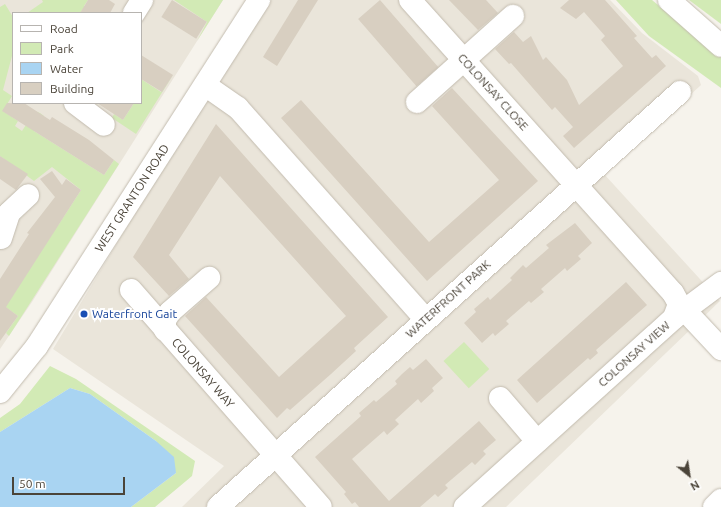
<!DOCTYPE html>
<style>
body{margin:0}
#map{position:relative;width:721px;height:507px;overflow:hidden;background:#f6f3ec;font-family:Ubuntu,sans-serif}
div>[style]{position:absolute}
.residential>*{inset:0;background:#eae5da}
.green>*{inset:0;background:#d2eab5;transform-origin:0 0}
.water>*{inset:0;background:#a9d4f2}
.building>*{inset:0;background:#d8cfc1;transform-origin:0 0}
.roads{filter:drop-shadow(0 0 1px #c2bbae) drop-shadow(0 0 1px #c2bbae)}
.minor>*{height:22px;margin:-11px;padding:0 11px;transform-origin:11px;border-radius:11px;background:#fff}
.dots>*{width:11px;height:11px;translate:-50% -50%;box-sizing:border-box;border:2px solid #fff;border-radius:50%}
span{translate:-50% -50%;white-space:nowrap;text-align:center;line-height:1.15;-webkit-text-stroke:4px #fff;paint-order:stroke}
.street-label{font-size:12px;color:#4b4439}
.transit-label{font-size:12px;color:#164399}
.left{translate:0 -50%;text-align:left}
.legend{position:absolute;left:12px;top:12px;width:130px;height:92px;box-sizing:border-box;background:#fff;border:1px solid #b7b4b0;margin:0;padding:5px 7px;list-style:none;font-size:12px;color:#4b4439}
.legend li{display:flex;align-items:center;gap:8px;height:20px}
.legend b{width:20px;border:1px solid #b7b4b0}
.north{position:absolute;left:669px;top:455px;width:40px;height:40px;-webkit-text-stroke:3px #fff;paint-order:stroke;rotate:150deg;font-size:11px;font-weight:700;line-height:16px;text-align:center;color:#4b4439}
.north::after{content:'';display:block;margin:auto;width:14px;height:18px;background:#4b4439;clip-path:polygon(50% 0,100% 100%,50% 72%,0 100%)}
.scale{position:absolute;left:12px;top:477px;width:113px;height:18px;box-sizing:border-box;border:2px solid #4b4439;border-top:0;padding-left:5px;font-size:12px;line-height:14px;white-space:nowrap;color:#4b4439;-webkit-text-stroke:3px #fff;paint-order:stroke}
</style>
<div id="map">
<div class="residential">
<i style="clip-path:polygon(evenodd,0 0,223px 0,32px 302px,0 349px,0 0,13px 13px,141px 13px,141px 103px,13px 103px,13px 13px)"></i>
<i style="clip-path:polygon(264px 0,610px 0,642px 33px,698px 76px,701px 85px,604px 174px,720px 301px,506px 507px,182px 507px,224px 466px,53px 349px)"></i>
</div>
<div class="green">
<i style="clip-path:polygon(42px 0,88px 0,84px 6px,94px 13px,83px 9px,80px 13px,27px 13px,43px 2px)"></i>
<i style="clip-path:polygon(174px 0,223px 0,197px 41px,207px 22px)"></i>
<i style="clip-path:polygon(616px 0,652px 0,721px 57px,721px 88px,649px 36px)"></i>
<i style="clip-path:polygon(689px 0,721px 0,721px 24px)"></i>
<i style="clip-path:polygon(5px 4px,13px 17px,13px 52px,3px 90px,12px 96px,3px 111px,18px 121px,15px 126px,22px 131px,35px 111px,40px 113px,44px 116px,34px 131px,104px 175px,114px 160px,119px 164px,9px 336px,6px 333px,18px 316px,0 303px,0 290px,59px 224px,81px 190px,52px 167px,34px 181px,0 156px,0 7px)"></i>
<i style="clip-path:polygon(173px 75px,136px 134px,112px 118px,114px 114px,123px 120px,134px 103px,141px 103px,141px 79px,161px 92px)"></i>
<i style="left:464px;top:342px;width:37px;height:28px;rotate:47deg"></i>
<i style="clip-path:polygon(50px 366px,76px 379px,195px 461px,192px 476px,155px 507px,131px 507px,176px 473px,156px 441px,90px 394px,70px 388px,0 432px,0 418px,20px 404px)"></i>
</div>
<div class="water">
<i style="clip-path:polygon(70px 388px,90px 394px,156px 441px,174px 457px,176px 473px,131px 507px,0 507px,0 432px)"></i>
</div>
<div class="building">
<i style="clip-path:polygon(88px 0,109px 0,115px 4px,110px 13px,80px 13px)"></i>
<i style="left:172px;top:0;width:41px;height:20px;rotate:32deg"></i>
<i style="clip-path:polygon(298px 0,318px 0,277px 66px,263px 57px)"></i>
<i style="left:380px;top:0;width:89px;height:29px;rotate:49deg"></i>
<i style="clip-path:polygon(449px 0,486px 0,498px 13px,478px 30px)"></i>
<i style="clip-path:polygon(569px 0,605px 0,637px 36px,634px 38px,652px 58px,656px 55px,666px 66px,574px 148px,563px 136px,573px 127px,555px 107px,552px 110px,511px 63px,509px 64px,495px 49px,514px 32px,523px 42px,531px 36px,543px 60px,546px 57px,567px 80px,579px 105px,623px 66px,601px 40px,605px 36px,584px 12px,576px 19px,560px 8px)"></i>
<i style="clip-path:polygon(141px 55px,173px 75px,162px 92px,141px 79px)"></i>
<i style="clip-path:polygon(452px 88px,538px 181px,427px 281px,281px 118px,301px 100px,429px 242px,499px 180px,432px 106px)"></i>
<i style="clip-path:polygon(7px 103px,24px 103px,50px 120px,52px 117px,89px 140px,114px 160px,104px 175px,2px 111px)"></i>
<i style="clip-path:polygon(97px 103px,134px 103px,123px 120px)"></i>
<i style="clip-path:polygon(216px 124px,388px 317px,354px 348px,356px 351px,331px 374px,290px 410px,287px 408px,277px 418px,185px 316px,206px 297px,279px 377px,346px 316px,220px 176px,169px 255px,189px 279px,169px 296px,133px 257px)"></i>
<i style="clip-path:polygon(0 156px,28px 174px,16px 190px,0 179px)"></i>
<i style="clip-path:polygon(52px 171px,62px 185px,66px 179px,81px 190px,6px 307px,18px 316px,0 341px,0 279px,29px 234px,27px 233px,55px 197px,40px 179px)"></i>
<i style="clip-path:polygon(575px 223px,592px 243px,578px 256px,581px 259px,567px 271px,565px 268px,541px 289px,544px 292px,531px 303px,529px 301px,506px 321px,509px 324px,495px 336px,493px 333px,482px 343px,464px 323px,476px 312px,474px 309px,488px 297px,490px 300px,512px 280px,510px 278px,523px 265px,526px 268px,549px 248px,546px 245px)"></i>
<i style="clip-path:polygon(626px 282px,647px 305px,596px 350px,598px 353px,590px 360px,588px 358px,537px 403px,517px 380px)"></i>
<i style="clip-path:polygon(426px 359px,443px 378px,432px 388px,434px 391px,421px 403px,418px 399px,395px 420px,399px 424px,387px 435px,384px 431px,352px 459px,389px 501px,479px 421px,496px 440px,483px 451px,486px 454px,475px 465px,472px 462px,445px 485px,448px 488px,438px 497px,435px 494px,420px 507px,359px 507px,355px 502px,352px 504px,344px 494px,346px 492px,315px 457px,361px 416px,359px 413px,374px 400px,376px 402px,397px 384px,395px 381px,402px 374px,410px 367px,413px 370px)"></i>
</div>
<div class="roads">
<div class="minor">
<i style="left:410px;top:0;width:394px;rotate:48.1deg"></i>
<i style="left:673px;top:293px;width:13px;rotate:61deg"></i>
<i style="left:679px;top:304px;width:15px;rotate:110deg"></i>
<i style="left:674px;top:318px;width:282px;rotate:137.9deg"></i>
<i style="left:669px;top:0;width:69px;rotate:41.5deg"></i>
<i style="left:134px;top:13px;width:15px;rotate:-58deg"></i>
<i style="left:205px;top:85px;width:40px;rotate:34.9deg"></i>
<i style="left:238px;top:108px;width:283px;rotate:48.4deg"></i>
<i style="left:417px;top:102px;width:129px;rotate:-41.9deg"></i>
<i style="left:75px;top:103px;width:36px;rotate:37deg"></i>
<i style="left:1px;top:238px;width:26px;rotate:-72deg"></i>
<i style="left:9px;top:213px;width:26px;rotate:-43deg"></i>
<i style="left:131px;top:290px;width:288px;rotate:48.8deg"></i>
<i style="left:679px;top:304px;width:62px;rotate:47deg"></i>
<i style="left:674px;top:318px;width:59px;rotate:-36.7deg"></i>
<i style="left:165px;top:330px;width:10px;rotate:-90deg"></i>
<i style="left:165px;top:320px;width:9px;rotate:-58deg"></i>
<i style="left:170px;top:312px;width:52px;rotate:-41.1deg"></i>
<i style="left:0;top:392px;width:59px;rotate:-51.2deg"></i>
<i style="left:37px;top:346px;width:411px;rotate:-57.3deg"></i>
<i style="left:500px;top:398px;width:57px;rotate:49.3deg"></i>
<i style="left:218px;top:507px;width:621px;rotate:-41.93deg"></i>
<i style="left:714px;top:507px;width:10px;rotate:-45deg"></i>
</div>
</div>
<div class="dots">
<i style="left:84px;top:314px;background:#1a4fb4"></i>
</div>
<div class="street-label">
<span style="left:493px;top:92px;rotate:48deg">COLONSAY CLOSE</span>
<span style="left:132px;top:198px;rotate:-57deg">WEST GRANTON ROAD</span>
<span style="left:448px;top:299px;rotate:-42deg">WATERFRONT PARK</span>
<span style="left:634px;top:354px;rotate:-42deg">COLONSAY VIEW</span>
<span style="left:203px;top:373px;rotate:49deg">COLONSAY WAY</span>
</div>
<div class="transit-label">
<span class="left" style="left:92px;top:314px">Waterfront Gait</span>
</div>
<ul class="legend">
<li><b style="height:5px;background:#fff"></b>Road</li>
<li><b style="height:11px;background:#d2eab5"></b>Park</li>
<li><b style="height:11px;background:#a9d4f2"></b>Water</li>
<li><b style="height:11px;background:#d8cfc1"></b>Building</li>
</ul>
<div class="north">N</div>
<div class="scale">50 m</div>
</div>
